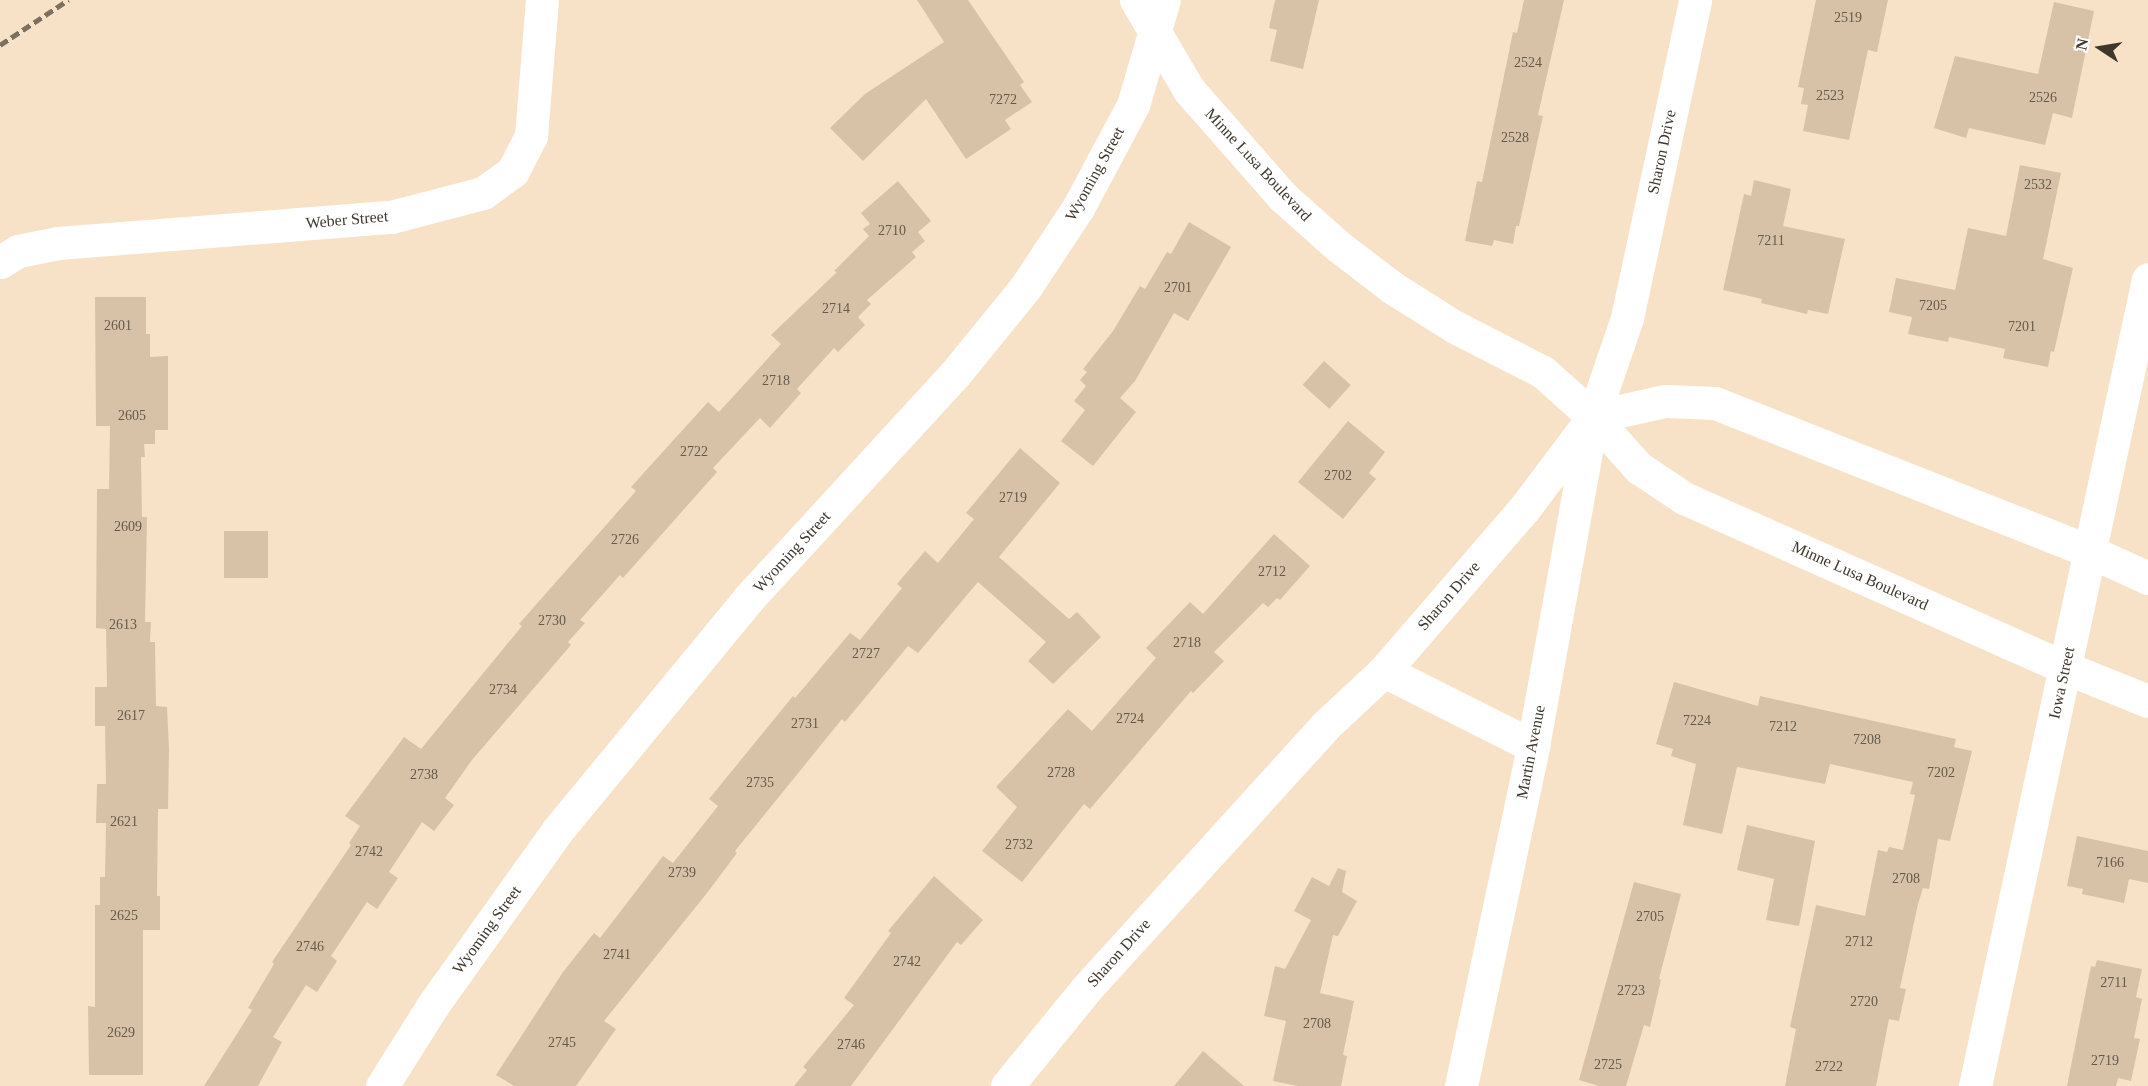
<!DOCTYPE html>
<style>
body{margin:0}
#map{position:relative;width:2148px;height:1086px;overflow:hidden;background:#f8e2c7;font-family:Georgia,serif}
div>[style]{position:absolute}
.building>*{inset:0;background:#d7c2a7;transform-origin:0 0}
.minor>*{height:33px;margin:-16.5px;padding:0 16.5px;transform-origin:16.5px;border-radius:16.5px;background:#fff}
.rail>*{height:4.5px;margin-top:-2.25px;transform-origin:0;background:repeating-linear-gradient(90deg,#7c7060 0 9px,transparent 0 13.5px)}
span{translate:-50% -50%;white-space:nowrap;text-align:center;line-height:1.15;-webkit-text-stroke:4.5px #fff;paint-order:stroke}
.number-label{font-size:14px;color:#655a4b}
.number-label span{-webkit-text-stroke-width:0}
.street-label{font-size:16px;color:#3f372c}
.north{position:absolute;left:2070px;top:18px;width:60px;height:60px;-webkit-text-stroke:4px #fff;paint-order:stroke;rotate:282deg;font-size:16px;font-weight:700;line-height:24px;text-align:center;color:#3f372c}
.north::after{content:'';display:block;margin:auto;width:21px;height:27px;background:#3f372c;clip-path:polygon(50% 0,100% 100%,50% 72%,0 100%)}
</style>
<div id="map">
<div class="building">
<i style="clip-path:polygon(917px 0,968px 0,1024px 82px,1020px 85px,1032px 102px,1005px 120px,1011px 129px,966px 159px,926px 99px,863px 161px,830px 128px,865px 94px,944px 42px)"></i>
<i style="clip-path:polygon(1275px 0,1319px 0,1303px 69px,1270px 61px,1277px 30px,1269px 28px)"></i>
<i style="clip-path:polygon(1524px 0,1564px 0,1538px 115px,1543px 116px,1519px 226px,1516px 226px,1513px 244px,1494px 240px,1492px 246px,1465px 241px,1477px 181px,1482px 182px,1513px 32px,1517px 33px)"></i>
<i style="clip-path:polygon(1816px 0,1888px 0,1877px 52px,1868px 50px,1849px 140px,1803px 131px,1808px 105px,1801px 104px,1804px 88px,1798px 87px)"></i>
<i style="clip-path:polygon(2054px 2px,2094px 11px,2072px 118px,2053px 113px,2045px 145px,1969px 128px,1966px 138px,1934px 128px,1955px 56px,2038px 74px)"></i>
<i style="clip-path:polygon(2020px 165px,2061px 173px,2043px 259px,2073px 268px,2054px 352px,2051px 351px,2048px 367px,2003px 358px,2005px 349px,1949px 337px,1948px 342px,1908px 334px,1912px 317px,1889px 312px,1896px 278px,1955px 290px,1968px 228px,2006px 236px)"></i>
<i style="clip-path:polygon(1754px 180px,1791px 189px,1783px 226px,1845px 239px,1828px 314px,1808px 310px,1807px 314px,1761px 303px,1762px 299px,1723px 290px,1744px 194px,1751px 196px)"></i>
<i style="clip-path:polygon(898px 181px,931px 221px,918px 232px,925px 241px,912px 252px,916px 257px,867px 300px,871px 304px,858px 317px,865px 325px,838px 352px,834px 348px,797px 389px,801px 393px,770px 428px,760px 418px,713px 468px,717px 472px,710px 480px,623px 578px,620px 575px,580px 620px,585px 623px,568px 642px,571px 645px,472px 760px,445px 798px,454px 805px,434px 831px,422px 822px,389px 872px,398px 878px,377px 909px,367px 902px,331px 956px,337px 961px,317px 992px,306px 985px,273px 1037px,282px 1042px,258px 1086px,204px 1086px,252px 1010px,248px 1008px,274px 964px,272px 962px,351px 845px,349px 843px,360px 826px,345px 816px,404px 737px,421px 749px,522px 626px,519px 624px,636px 491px,631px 487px,708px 402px,719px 412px,781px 344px,771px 335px,837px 272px,834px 271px,869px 236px,863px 229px,870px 224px,861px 213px)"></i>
<i style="clip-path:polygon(1189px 222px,1231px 247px,1188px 321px,1174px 313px,1135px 381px,1120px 398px,1136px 412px,1093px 466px,1061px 441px,1085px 410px,1074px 401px,1086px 386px,1080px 380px,1087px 372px,1083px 369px,1113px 331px,1140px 286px,1145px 289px,1167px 252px,1171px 254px)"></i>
<i style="clip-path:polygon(95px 297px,146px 297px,146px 334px,150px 334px,150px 357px,168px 356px,168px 430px,155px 430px,155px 444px,144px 444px,145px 457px,141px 457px,142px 517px,147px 517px,145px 622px,151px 622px,150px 642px,155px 642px,156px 706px,167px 707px,169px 749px,168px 809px,158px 809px,157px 896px,160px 896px,160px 930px,143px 930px,143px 1075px,89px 1075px,88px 1006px,95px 1007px,95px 905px,100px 905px,100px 877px,105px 877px,106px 823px,96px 823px,97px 784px,106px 784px,105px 726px,95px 726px,95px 687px,107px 687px,106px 629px,96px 628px,97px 489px,109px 489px,110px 426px,96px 426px)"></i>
<i style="left:1324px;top:361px;width:36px;height:32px;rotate:42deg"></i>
<i style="clip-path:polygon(1348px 421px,1385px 452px,1369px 473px,1376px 479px,1343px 519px,1298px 482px)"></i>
<i style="clip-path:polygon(1020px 448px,1060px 483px,999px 557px,1069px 619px,1077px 612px,1101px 637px,1053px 684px,1028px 661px,1046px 642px,978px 582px,918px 653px,908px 646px,845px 722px,842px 719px,735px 851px,737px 853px,707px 893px,604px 1021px,616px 1029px,576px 1086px,514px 1086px,496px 1075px,563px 972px,594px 933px,600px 938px,663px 856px,673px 863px,718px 806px,709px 799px,793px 696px,795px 698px,850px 633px,860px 640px,902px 588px,897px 584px,925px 551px,938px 563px,974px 519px,966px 513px)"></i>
<i style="left:224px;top:531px;width:44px;height:47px"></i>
<i style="clip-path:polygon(1274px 534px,1310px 566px,1280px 600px,1277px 598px,1268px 607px,1263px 603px,1214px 652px,1224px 661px,1193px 693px,1191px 691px,1090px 809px,1084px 804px,1022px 882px,982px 851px,1017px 807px,996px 787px,1068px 709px,1092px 731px,1156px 658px,1146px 648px,1190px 602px,1203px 614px)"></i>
<i style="clip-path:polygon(1674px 682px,1758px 706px,1760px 696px,1956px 739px,1954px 747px,1972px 751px,1950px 841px,1938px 839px,1929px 889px,1923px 888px,1918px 904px,1900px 988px,1906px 989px,1899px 1021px,1889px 1019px,1876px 1086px,1785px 1086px,1796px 1029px,1790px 1027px,1816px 905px,1865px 916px,1878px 850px,1887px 852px,1889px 847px,1903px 850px,1915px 795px,1910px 794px,1913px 782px,1830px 764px,1825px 784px,1737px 767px,1722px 834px,1683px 825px,1696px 764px,1671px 756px,1673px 749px,1656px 744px)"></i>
<i style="clip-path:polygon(1747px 825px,1815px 841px,1799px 926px,1766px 920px,1774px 879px,1737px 870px)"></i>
<i style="clip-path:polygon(2077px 836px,2148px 851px,2148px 883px,2129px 879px,2124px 903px,2082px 894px,2083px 889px,2067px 886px)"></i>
<i style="clip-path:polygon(1338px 868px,1346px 871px,1342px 892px,1357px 901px,1338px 936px,1333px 935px,1320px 993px,1354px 1001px,1343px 1055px,1347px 1056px,1341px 1086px,1298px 1086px,1273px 1081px,1286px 1021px,1264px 1016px,1275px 966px,1285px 969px,1311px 920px,1294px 911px,1312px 877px,1329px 886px)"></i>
<i style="clip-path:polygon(934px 876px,983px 920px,961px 945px,957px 942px,851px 1086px,794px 1086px,807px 1070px,803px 1067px,854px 1005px,844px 998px,891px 933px,888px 931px)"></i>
<i style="clip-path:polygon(1634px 882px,1681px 894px,1659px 979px,1661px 980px,1650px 1027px,1644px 1025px,1626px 1086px,1599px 1086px,1579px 1080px)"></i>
<i style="clip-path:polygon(2097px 960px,2142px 969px,2136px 997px,2142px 999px,2134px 1038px,2140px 1039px,2131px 1081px,2118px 1078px,2116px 1086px,2067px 1086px,2091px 966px,2095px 967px)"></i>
<i style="clip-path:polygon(1203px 1051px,1244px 1086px,1174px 1086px)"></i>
</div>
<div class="minor">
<i style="left:1136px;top:0;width:104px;rotate:59.5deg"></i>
<i style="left:1189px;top:90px;width:144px;rotate:48.7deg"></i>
<i style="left:1284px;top:198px;width:72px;rotate:41.6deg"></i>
<i style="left:1338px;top:246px;width:69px;rotate:37.4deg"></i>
<i style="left:1393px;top:288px;width:73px;rotate:32.2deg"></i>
<i style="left:1455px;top:327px;width:99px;rotate:27.1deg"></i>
<i style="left:1543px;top:372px;width:67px;rotate:42deg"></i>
<i style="left:1593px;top:417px;width:69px;rotate:48deg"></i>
<i style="left:1639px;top:468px;width:54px;rotate:33.7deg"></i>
<i style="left:1684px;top:498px;width:418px;rotate:24deg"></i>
<i style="left:2066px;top:668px;width:88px;rotate:21.9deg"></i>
<i style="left:0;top:262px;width:21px;rotate:-31deg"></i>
<i style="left:18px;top:251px;width:41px;rotate:-11.3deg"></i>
<i style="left:58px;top:243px;width:334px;rotate:-4.5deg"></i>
<i style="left:391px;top:217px;width:95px;rotate:-14.6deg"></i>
<i style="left:483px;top:193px;width:37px;rotate:-36deg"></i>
<i style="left:513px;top:171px;width:39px;rotate:-63deg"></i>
<i style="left:531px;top:136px;width:136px;rotate:-85.4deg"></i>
<i style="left:1593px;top:417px;width:74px;rotate:-12.5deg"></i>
<i style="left:1665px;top:401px;width:50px;rotate:2.3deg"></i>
<i style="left:1715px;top:403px;width:404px;rotate:21.6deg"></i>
<i style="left:2091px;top:552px;width:63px;rotate:24.5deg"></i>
<i style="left:1384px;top:671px;width:167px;rotate:26.7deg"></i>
<i style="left:382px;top:1086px;width:96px;rotate:-57.8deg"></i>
<i style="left:433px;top:1005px;width:214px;rotate:-54.5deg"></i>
<i style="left:557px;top:831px;width:301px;rotate:-50.5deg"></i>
<i style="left:748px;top:599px;width:306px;rotate:-47.4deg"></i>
<i style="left:955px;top:374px;width:111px;rotate:-50.9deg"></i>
<i style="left:1025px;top:288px;width:96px;rotate:-56.5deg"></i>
<i style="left:1078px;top:208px;width:117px;rotate:-61.9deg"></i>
<i style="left:1133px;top:105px;width:109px;rotate:-73.6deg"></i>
<i style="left:1007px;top:1086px;width:125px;rotate:-50.8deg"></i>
<i style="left:1086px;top:989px;width:355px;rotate:-47.7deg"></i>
<i style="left:1325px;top:726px;width:81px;rotate:-43deg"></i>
<i style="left:1384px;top:671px;width:214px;rotate:-49.2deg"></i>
<i style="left:1524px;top:509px;width:115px;rotate:-53.1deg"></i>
<i style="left:1593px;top:417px;width:105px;rotate:-71deg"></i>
<i style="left:1627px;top:318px;width:325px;rotate:-77.9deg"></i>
<i style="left:1461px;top:1086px;width:348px;rotate:-78deg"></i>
<i style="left:1533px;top:746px;width:326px;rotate:-79.8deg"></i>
<i style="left:1975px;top:1086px;width:825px;rotate:-77.9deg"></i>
</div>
<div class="rail">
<i style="left:0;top:45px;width:82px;rotate:-33.5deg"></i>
</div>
<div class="number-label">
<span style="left:1848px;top:18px">2519</span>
<span style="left:1528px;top:63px">2524</span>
<span style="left:1830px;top:96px">2523</span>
<span style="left:2043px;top:98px">2526</span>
<span style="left:1003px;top:100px">7272</span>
<span style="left:1515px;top:138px">2528</span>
<span style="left:2038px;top:185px">2532</span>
<span style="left:892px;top:231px">2710</span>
<span style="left:1771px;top:241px">7211</span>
<span style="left:1178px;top:288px">2701</span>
<span style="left:1933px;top:306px">7205</span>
<span style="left:836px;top:309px">2714</span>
<span style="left:118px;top:326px">2601</span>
<span style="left:2022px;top:327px">7201</span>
<span style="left:776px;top:381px">2718</span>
<span style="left:132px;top:416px">2605</span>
<span style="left:694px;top:452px">2722</span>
<span style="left:1338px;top:476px">2702</span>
<span style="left:1013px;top:498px">2719</span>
<span style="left:128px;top:527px">2609</span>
<span style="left:625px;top:540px">2726</span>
<span style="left:1272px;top:572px">2712</span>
<span style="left:552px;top:621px">2730</span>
<span style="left:123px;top:625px">2613</span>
<span style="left:1187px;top:643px">2718</span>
<span style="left:866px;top:654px">2727</span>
<span style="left:503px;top:690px">2734</span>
<span style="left:131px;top:716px">2617</span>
<span style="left:1130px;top:719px">2724</span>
<span style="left:1697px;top:721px">7224</span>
<span style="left:805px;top:724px">2731</span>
<span style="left:1783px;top:727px">7212</span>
<span style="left:1867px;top:740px">7208</span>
<span style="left:1061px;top:773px">2728</span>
<span style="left:1941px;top:773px">7202</span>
<span style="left:424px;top:775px">2738</span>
<span style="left:760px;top:783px">2735</span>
<span style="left:124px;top:822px">2621</span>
<span style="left:1019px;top:845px">2732</span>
<span style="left:369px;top:852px">2742</span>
<span style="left:2110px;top:863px">7166</span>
<span style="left:682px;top:873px">2739</span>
<span style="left:1906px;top:879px">2708</span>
<span style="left:124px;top:916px">2625</span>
<span style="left:1650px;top:917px">2705</span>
<span style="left:1859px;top:942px">2712</span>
<span style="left:310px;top:947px">2746</span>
<span style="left:617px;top:955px">2741</span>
<span style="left:907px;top:962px">2742</span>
<span style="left:2114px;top:983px">2711</span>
<span style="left:1631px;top:991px">2723</span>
<span style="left:1864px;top:1002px">2720</span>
<span style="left:1317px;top:1024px">2708</span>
<span style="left:121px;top:1033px">2629</span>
<span style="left:562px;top:1043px">2745</span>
<span style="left:851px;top:1045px">2746</span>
<span style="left:2105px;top:1061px">2719</span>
<span style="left:1608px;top:1065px">2725</span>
<span style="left:1829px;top:1067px">2722</span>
</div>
<div class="street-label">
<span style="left:1662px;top:152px;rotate:-78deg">Sharon Drive</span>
<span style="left:1258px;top:165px;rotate:47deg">Minne Lusa Boulevard</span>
<span style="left:1095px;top:174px;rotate:-61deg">Wyoming Street</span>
<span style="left:347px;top:220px;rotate:-5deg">Weber Street</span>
<span style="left:792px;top:552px;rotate:-47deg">Wyoming Street</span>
<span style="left:1860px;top:576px;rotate:24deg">Minne Lusa Boulevard</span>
<span style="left:1449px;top:596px;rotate:-49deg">Sharon Drive</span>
<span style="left:2062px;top:683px;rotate:-78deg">Iowa Street</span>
<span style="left:1531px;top:752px;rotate:-79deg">Martin Avenue</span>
<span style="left:487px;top:930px;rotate:-54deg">Wyoming Street</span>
<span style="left:1119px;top:953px;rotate:-48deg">Sharon Drive</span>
</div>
<div class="north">N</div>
</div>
